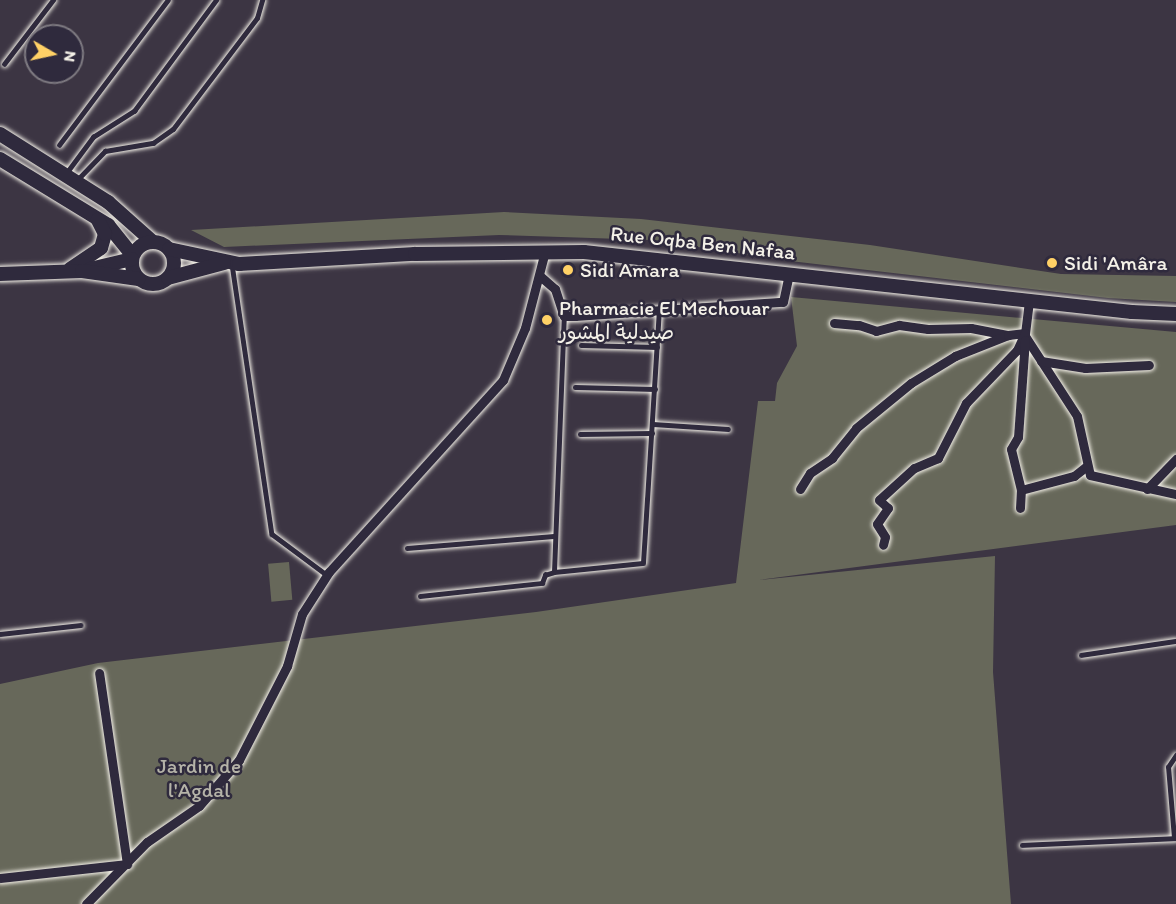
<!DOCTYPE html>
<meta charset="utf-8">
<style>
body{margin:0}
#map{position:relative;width:1176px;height:904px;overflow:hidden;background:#3c3543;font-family:Itim,"Playpen Sans Arabic",sans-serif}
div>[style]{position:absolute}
.green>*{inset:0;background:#67685a;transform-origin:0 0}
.roads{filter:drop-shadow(0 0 2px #f4f1e8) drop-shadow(0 0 2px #f4f1e8)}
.lane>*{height:4.5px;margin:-2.25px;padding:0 2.25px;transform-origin:2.25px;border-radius:2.25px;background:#2f2a3d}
.street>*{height:9px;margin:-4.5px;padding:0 4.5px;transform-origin:4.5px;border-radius:4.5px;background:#2f2a3d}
.secondary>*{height:14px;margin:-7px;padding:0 7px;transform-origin:7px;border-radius:7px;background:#2f2a3d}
.secondary>.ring{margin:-7px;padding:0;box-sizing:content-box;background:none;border:14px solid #2f2a3d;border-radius:50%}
.dots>*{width:16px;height:16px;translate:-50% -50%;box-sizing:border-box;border:3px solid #2f2a3d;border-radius:50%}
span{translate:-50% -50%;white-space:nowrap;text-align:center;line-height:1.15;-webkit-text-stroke:5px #2f2a3d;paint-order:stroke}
.street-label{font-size:21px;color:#f4f1e8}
.poi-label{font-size:21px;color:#f4f1e8}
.left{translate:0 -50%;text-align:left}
.park-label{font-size:21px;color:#b5b3a8}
.north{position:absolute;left:24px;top:24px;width:60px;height:60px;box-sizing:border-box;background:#2f2a3d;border:2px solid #7e7a81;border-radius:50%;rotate:99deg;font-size:16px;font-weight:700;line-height:24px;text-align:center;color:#f4f1e8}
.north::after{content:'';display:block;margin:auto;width:21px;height:27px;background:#ffd166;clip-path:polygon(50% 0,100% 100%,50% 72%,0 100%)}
</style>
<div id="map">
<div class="green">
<i style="clip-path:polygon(504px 212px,641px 219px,870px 245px,1061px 274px,1176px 276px,1176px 302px,1108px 298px,790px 261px,652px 240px,499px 235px,224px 247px,191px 230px)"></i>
<i style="clip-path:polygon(791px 297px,1176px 332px,1176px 525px,759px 580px,995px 556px,993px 672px,1011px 904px,0 904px,0 684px,98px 663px,536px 612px,736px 583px,758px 401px,775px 401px,777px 383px,797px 346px)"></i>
<i style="left:289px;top:562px;width:38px;height:21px;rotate:85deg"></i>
</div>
<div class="roads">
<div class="lane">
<i style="left:4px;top:64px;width:81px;rotate:-52.6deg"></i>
<i style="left:59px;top:145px;width:181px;rotate:-53.1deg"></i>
<i style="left:67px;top:172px;width:44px;rotate:-53.4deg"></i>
<i style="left:93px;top:137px;width:49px;rotate:-32.4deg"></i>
<i style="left:134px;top:111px;width:138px;rotate:-53.5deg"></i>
<i style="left:78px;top:179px;width:39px;rotate:-46deg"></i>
<i style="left:105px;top:151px;width:49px;rotate:-9.5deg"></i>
<i style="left:153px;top:143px;width:24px;rotate:-35deg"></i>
<i style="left:173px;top:129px;width:139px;rotate:-52.9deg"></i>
<i style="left:257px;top:18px;width:19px;rotate:-74deg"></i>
<i style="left:232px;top:264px;width:273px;rotate:81.6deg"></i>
<i style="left:272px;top:534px;width:69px;rotate:36.7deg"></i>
<i style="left:581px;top:345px;width:76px;rotate:1.5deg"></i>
<i style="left:575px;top:387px;width:80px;rotate:1.4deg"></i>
<i style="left:653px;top:424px;width:75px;rotate:3.8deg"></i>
<i style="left:580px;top:434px;width:72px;rotate:-0.8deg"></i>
<i style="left:407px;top:548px;width:147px;rotate:-4.7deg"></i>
<i style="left:554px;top:572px;width:256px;rotate:-87.8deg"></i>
<i style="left:420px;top:596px;width:123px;rotate:-6.1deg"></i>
<i style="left:542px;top:583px;width:9px;rotate:-69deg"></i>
<i style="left:545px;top:575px;width:9px;rotate:-18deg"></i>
<i style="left:554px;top:572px;width:89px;rotate:-5.8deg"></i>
<i style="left:643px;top:563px;width:253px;rotate:-86.4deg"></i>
<i style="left:0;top:634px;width:81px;rotate:-6.4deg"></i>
<i style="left:1081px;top:655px;width:96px;rotate:-8.4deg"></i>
<i style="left:1174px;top:838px;width:71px;rotate:-94.8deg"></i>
<i style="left:1168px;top:767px;width:14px;rotate:-56deg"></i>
<i style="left:1022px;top:845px;width:154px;rotate:-2.6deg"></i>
</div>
<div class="street">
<i style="left:540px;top:276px;width:20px;rotate:41deg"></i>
<i style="left:555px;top:289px;width:28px;rotate:72deg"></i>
<i style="left:564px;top:316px;width:11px"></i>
<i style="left:575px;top:316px;width:208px;rotate:-3.9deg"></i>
<i style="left:783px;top:302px;width:29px;rotate:-78deg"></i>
<i style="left:1029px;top:301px;width:35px;rotate:97deg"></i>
<i style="left:1025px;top:336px;width:95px;rotate:57deg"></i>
<i style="left:1077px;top:416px;width:60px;rotate:77.6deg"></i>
<i style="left:1090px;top:475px;width:88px;rotate:12.5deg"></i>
<i style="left:834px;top:323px;width:25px;rotate:5deg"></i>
<i style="left:859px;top:325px;width:18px;rotate:19deg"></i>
<i style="left:876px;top:331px;width:24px;rotate:-15deg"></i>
<i style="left:899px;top:325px;width:29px;rotate:8deg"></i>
<i style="left:928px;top:329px;width:43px;rotate:-1.3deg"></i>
<i style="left:971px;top:328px;width:38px;rotate:11deg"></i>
<i style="left:1041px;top:361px;width:45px;rotate:9deg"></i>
<i style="left:1085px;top:368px;width:64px;rotate:-2.7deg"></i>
<i style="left:800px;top:489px;width:19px;rotate:-58deg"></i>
<i style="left:810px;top:473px;width:27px;rotate:-34deg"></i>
<i style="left:832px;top:458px;width:38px;rotate:-51deg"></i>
<i style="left:856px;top:428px;width:71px;rotate:-39.3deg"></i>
<i style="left:911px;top:383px;width:52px;rotate:-31.5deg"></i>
<i style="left:955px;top:356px;width:57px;rotate:-21.6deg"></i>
<i style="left:1008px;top:335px;width:17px;rotate:-7deg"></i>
<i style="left:1025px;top:333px;width:19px;rotate:115deg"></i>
<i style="left:1017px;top:350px;width:74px;rotate:133.9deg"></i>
<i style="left:966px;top:403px;width:62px;rotate:117deg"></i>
<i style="left:938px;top:458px;width:26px;rotate:157deg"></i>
<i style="left:914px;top:468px;width:47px;rotate:137.6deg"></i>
<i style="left:879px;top:500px;width:12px;rotate:42deg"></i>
<i style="left:888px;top:508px;width:19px;rotate:125deg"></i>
<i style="left:877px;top:524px;width:15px;rotate:58deg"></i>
<i style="left:885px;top:537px;width:8px;rotate:104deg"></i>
<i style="left:1147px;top:489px;width:42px;rotate:-46deg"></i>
<i style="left:1021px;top:490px;width:55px;rotate:-14.8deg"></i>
<i style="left:1074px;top:476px;width:16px;rotate:-38deg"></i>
<i style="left:1020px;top:508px;width:18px;rotate:-87deg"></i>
<i style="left:1021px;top:490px;width:42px;rotate:-103.7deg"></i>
<i style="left:1011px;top:449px;width:14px;rotate:-60deg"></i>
<i style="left:1018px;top:437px;width:97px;rotate:-85.9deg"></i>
<i style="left:0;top:878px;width:128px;rotate:-6.3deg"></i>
<i style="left:127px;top:864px;width:193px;rotate:-98.3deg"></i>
<i style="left:86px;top:904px;width:87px;rotate:-45.5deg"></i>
<i style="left:147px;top:842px;width:63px;rotate:-34.7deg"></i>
<i style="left:199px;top:806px;width:61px;rotate:-49deg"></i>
<i style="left:239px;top:760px;width:106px;rotate:-62.9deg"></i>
<i style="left:287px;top:666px;width:54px;rotate:-73.9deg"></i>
<i style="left:302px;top:614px;width:50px;rotate:-57.3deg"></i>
<i style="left:329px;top:572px;width:259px;rotate:-47.8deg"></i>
<i style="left:503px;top:380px;width:56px;rotate:-67.1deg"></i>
<i style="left:525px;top:328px;width:80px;rotate:-75.4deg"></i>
</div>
<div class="secondary">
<i style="left:0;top:134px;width:128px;rotate:32.2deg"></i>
<i style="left:108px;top:202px;width:59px;rotate:41.6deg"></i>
<i style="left:0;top:159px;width:127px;rotate:31.4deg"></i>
<i style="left:108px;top:225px;width:38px;rotate:51deg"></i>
<i class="ring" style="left:132px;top:242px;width:28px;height:28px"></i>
<i style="left:169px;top:249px;width:72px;rotate:12.1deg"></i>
<i style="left:239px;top:264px;width:176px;rotate:-3.3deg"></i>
<i style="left:415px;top:254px;width:169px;rotate:-0.7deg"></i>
<i style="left:584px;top:252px;width:551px;rotate:6.25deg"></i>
<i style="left:1132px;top:312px;width:44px;rotate:2.6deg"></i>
<i style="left:70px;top:269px;width:37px;rotate:-34deg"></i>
<i style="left:101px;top:248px;width:15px;rotate:-74deg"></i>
<i style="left:105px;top:234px;width:16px;rotate:-117deg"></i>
<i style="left:90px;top:269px;width:43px;rotate:-13.4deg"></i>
<i style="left:0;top:274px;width:82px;rotate:-2.1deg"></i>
<i style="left:82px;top:271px;width:57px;rotate:8.1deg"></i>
<i style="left:168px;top:278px;width:58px;rotate:-15deg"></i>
</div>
</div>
<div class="dots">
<i style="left:1052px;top:263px;background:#ffd166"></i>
<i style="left:568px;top:270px;background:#ffd166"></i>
<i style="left:547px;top:320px;background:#ffd166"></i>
</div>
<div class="street-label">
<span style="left:703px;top:243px;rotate:6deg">Rue Oqba Ben Nafaa</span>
</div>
<div class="poi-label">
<span class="left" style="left:1064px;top:263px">Sidi 'Amâra</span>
<span class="left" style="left:580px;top:270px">Sidi Amara</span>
<span class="left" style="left:559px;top:320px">Pharmacie El Mechouar<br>صيدلية المشور</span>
</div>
<div class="park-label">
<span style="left:199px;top:778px">Jardin de<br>l'Agdal</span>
</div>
<div class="north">N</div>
</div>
